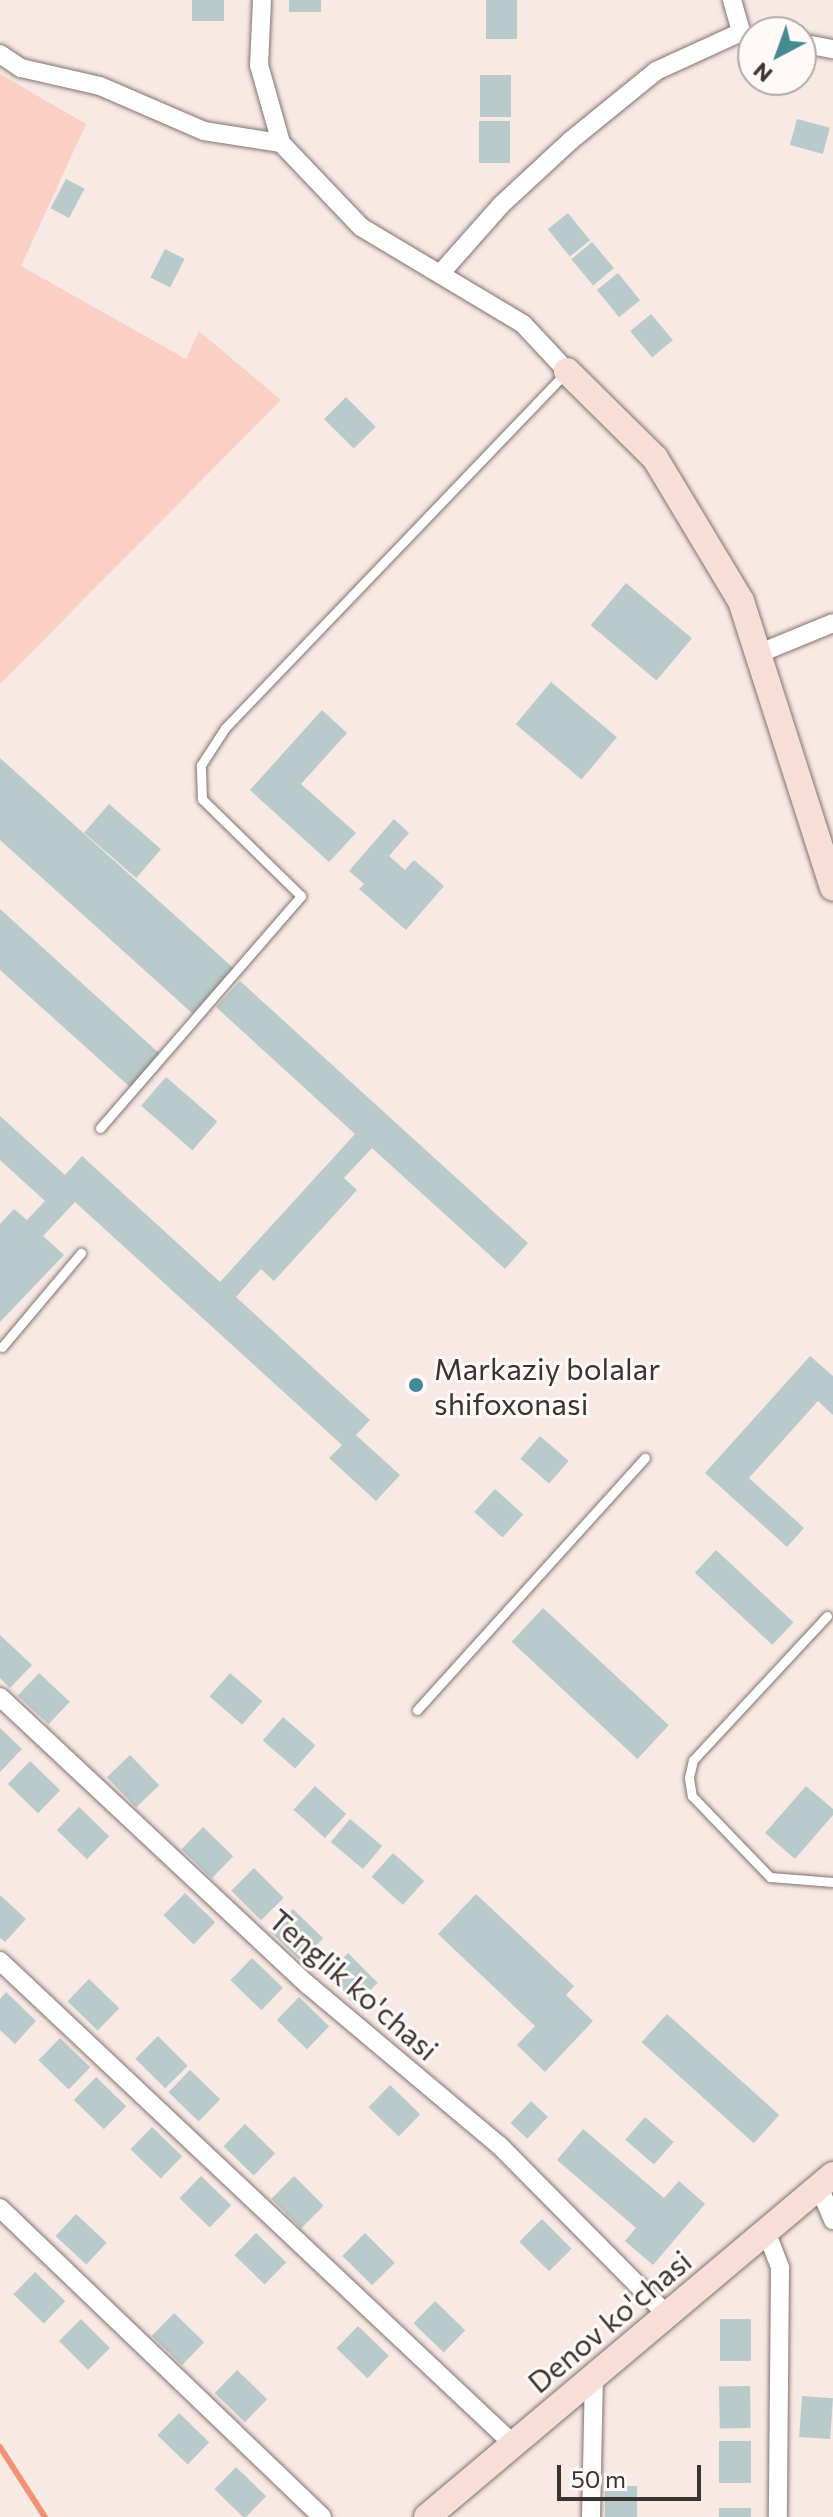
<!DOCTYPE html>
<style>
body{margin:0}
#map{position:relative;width:833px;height:2517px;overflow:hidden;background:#f8e9e4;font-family:Commissioner,sans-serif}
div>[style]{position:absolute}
.green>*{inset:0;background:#f9d0c3}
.stream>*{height:6px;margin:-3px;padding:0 3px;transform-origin:3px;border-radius:3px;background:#f09276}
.building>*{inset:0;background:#b9cacb;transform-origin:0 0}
.roads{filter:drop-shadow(0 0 2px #81736f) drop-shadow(0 0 2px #81736f)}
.lane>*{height:9px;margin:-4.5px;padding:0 4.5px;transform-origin:4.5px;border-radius:4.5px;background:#fff}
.street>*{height:18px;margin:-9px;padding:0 9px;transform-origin:9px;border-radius:9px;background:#fff}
.secondary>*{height:26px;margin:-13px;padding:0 13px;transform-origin:13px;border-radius:13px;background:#f7dfd8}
.dots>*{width:22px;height:22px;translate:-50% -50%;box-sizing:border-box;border:4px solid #fff9f7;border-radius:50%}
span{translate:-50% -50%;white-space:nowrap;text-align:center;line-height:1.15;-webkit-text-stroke:6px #fff9f7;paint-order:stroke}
.poi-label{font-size:30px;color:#393331}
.left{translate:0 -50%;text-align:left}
.street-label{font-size:30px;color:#393331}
.north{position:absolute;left:737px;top:16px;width:80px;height:80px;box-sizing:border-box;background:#fff9f7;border:2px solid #b0aaa8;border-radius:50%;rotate:221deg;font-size:22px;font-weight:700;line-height:32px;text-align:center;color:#393331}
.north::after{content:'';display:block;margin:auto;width:28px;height:36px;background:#438a92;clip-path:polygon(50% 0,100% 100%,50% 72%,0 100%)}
.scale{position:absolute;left:557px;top:2465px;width:144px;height:36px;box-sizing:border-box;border:4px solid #393331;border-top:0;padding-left:10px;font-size:24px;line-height:28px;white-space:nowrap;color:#393331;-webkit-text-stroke:6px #fff9f7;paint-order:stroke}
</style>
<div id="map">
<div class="green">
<i style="clip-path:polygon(0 74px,86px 124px,21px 266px,186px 359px,199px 331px,281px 400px,0 684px)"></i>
</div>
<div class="stream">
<i style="left:0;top:2447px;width:83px;rotate:57.3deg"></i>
</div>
<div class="building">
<i style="left:192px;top:0;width:32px;height:21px"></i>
<i style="left:289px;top:0;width:32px;height:12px"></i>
<i style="left:486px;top:0;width:31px;height:39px"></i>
<i style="left:480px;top:75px;width:31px;height:42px"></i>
<i style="left:797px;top:119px;width:34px;height:27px;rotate:15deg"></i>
<i style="left:479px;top:121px;width:31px;height:42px"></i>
<i style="left:66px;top:179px;width:21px;height:33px;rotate:28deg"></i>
<i style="left:568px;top:213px;width:35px;height:26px;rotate:51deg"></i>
<i style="left:592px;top:242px;width:34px;height:27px;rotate:50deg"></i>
<i style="left:165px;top:249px;width:22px;height:32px;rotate:27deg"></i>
<i style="left:618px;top:273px;width:35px;height:27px;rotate:51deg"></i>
<i style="left:651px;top:314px;width:34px;height:27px;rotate:50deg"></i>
<i style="left:346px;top:397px;width:42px;height:31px;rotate:45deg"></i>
<i style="left:626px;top:583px;width:86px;height:55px;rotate:40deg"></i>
<i style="left:551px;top:682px;width:86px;height:55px;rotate:40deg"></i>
<i style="clip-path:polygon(322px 710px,347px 733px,301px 784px,356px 833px,329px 862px,250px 790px)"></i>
<i style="left:0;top:758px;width:314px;height:61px;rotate:42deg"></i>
<i style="left:109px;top:804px;width:69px;height:38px;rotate:41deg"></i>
<i style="clip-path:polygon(394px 819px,409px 833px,389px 856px,405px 870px,414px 860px,444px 886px,406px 930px,359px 889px,364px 884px,349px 871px)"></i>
<i style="clip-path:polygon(0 909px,160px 1054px,130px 1087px,0 970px)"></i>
<i style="clip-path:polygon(240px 981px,528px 1243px,505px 1269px,372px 1148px,344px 1178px,357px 1190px,274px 1281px,261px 1269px,236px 1297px,370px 1420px,356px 1435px,400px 1475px,376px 1501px,329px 1458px,342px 1445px,75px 1202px,43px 1236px,64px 1255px,0 1322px,0 1224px,14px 1209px,27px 1220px,45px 1201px,0 1160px,0 1116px,65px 1175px,82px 1156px,220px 1282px,355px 1134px,216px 1007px)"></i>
<i style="left:166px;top:1077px;width:68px;height:38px;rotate:41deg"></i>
<i style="clip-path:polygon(810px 1356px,833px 1376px,833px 1415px,818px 1401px,749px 1478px,804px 1528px,787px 1547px,705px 1473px)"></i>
<i style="left:540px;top:1436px;width:38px;height:30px;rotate:41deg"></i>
<i style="left:495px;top:1489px;width:38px;height:31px;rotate:42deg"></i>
<i style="left:716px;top:1550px;width:106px;height:31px;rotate:43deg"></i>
<i style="left:543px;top:1608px;width:172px;height:46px;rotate:43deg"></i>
<i style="clip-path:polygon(0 1635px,32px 1665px,10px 1688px,0 1678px)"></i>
<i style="left:39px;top:1673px;width:42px;height:31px;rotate:43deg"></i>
<i style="left:230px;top:1673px;width:43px;height:31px;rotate:41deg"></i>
<i style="left:283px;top:1717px;width:43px;height:31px;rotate:41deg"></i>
<i style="clip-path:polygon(0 1728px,22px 1749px,0 1772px)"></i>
<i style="left:130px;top:1755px;width:42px;height:32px;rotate:46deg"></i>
<i style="left:30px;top:1761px;width:42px;height:32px;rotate:44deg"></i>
<i style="left:315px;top:1786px;width:42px;height:32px;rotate:42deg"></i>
<i style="clip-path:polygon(806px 1786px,833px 1809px,833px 1815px,795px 1859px,765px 1833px)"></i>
<i style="left:79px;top:1807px;width:42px;height:32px;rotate:44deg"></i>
<i style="left:350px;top:1819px;width:42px;height:30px;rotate:40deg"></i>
<i style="left:203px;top:1827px;width:42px;height:31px;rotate:44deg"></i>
<i style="left:393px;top:1853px;width:42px;height:32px;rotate:42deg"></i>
<i style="left:254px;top:1868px;width:42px;height:32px;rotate:45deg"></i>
<i style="left:185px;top:1893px;width:42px;height:31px;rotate:44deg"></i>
<i style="clip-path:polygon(476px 1894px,574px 1986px,566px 1995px,593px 2021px,545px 2072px,517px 2045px,535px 2026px,438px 1934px)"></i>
<i style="clip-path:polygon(0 1895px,26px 1919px,5px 1942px,0 1938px)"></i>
<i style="left:293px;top:1909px;width:42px;height:32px;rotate:44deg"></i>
<i style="left:348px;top:1953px;width:42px;height:32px;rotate:45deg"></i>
<i style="left:252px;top:1958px;width:43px;height:31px;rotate:44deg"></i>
<i style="left:89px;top:1979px;width:42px;height:31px;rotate:44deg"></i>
<i style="clip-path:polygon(6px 1992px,36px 2021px,15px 2044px,0 2030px,0 1999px)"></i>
<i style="left:299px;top:1997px;width:42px;height:32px;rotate:44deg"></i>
<i style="left:667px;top:2014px;width:151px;height:38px;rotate:42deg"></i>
<i style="left:158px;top:2036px;width:42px;height:32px;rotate:45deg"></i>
<i style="left:60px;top:2038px;width:42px;height:31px;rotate:44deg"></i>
<i style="left:190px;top:2070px;width:42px;height:31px;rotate:44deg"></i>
<i style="left:96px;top:2077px;width:42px;height:32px;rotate:44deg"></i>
<i style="left:390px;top:2085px;width:42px;height:31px;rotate:44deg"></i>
<i style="left:531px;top:2101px;width:23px;height:30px;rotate:43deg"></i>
<i style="left:645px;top:2117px;width:38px;height:30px;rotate:41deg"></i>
<i style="left:245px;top:2124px;width:42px;height:31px;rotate:44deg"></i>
<i style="left:152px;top:2127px;width:42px;height:31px;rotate:44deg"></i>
<i style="clip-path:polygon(583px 2129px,664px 2198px,679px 2181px,705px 2204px,653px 2265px,625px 2241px,636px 2228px,557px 2160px)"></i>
<i style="left:201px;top:2176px;width:42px;height:31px;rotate:44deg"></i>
<i style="left:294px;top:2176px;width:42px;height:32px;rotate:45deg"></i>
<i style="left:76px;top:2214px;width:42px;height:30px;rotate:43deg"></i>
<i style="left:542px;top:2219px;width:42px;height:32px;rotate:45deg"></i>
<i style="left:256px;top:2233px;width:42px;height:31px;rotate:44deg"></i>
<i style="left:365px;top:2233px;width:42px;height:32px;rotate:45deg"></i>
<i style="left:35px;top:2272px;width:42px;height:31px;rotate:44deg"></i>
<i style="left:435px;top:2301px;width:42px;height:31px;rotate:44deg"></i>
<i style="left:174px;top:2313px;width:42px;height:32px;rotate:44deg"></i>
<i style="left:81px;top:2319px;width:41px;height:31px;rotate:45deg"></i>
<i style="left:720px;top:2319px;width:31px;height:42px"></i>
<i style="left:358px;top:2326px;width:43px;height:31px;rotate:44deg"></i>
<i style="left:237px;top:2370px;width:42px;height:32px;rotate:44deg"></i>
<i style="left:750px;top:2386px;width:42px;height:31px;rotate:89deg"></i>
<i style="left:802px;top:2396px;width:31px;height:41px;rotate:4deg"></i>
<i style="left:179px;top:2413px;width:42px;height:31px;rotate:44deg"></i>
<i style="left:719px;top:2441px;width:32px;height:42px"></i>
<i style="left:236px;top:2467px;width:42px;height:31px;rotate:44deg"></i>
<i style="left:605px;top:2486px;width:32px;height:31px"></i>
<i style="left:751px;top:2508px;width:9px;height:32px;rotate:90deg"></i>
</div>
<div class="roads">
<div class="lane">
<i style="left:100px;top:1128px;width:307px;rotate:-49.1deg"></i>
<i style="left:301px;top:896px;width:139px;rotate:-135.6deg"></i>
<i style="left:202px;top:799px;width:34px;rotate:-92deg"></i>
<i style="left:201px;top:765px;width:44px;rotate:-57deg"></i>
<i style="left:225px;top:728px;width:492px;rotate:-46.2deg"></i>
<i style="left:2px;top:1347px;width:123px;rotate:-50deg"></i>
<i style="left:827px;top:1616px;width:197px;rotate:132.9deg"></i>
<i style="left:693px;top:1760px;width:18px;rotate:103deg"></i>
<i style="left:689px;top:1778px;width:18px;rotate:81deg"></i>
<i style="left:692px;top:1796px;width:112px;rotate:46.1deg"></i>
<i style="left:770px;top:1877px;width:63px;rotate:4.5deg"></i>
<i style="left:417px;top:1710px;width:340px;rotate:-47.9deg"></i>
</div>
<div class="street">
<i style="left:262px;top:0;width:65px;rotate:92.6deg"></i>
<i style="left:259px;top:65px;width:81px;rotate:74.2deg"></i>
<i style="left:281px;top:143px;width:116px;rotate:46.4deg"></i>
<i style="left:361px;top:227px;width:189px;rotate:30.9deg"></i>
<i style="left:523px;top:324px;width:64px;rotate:46.9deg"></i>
<i style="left:732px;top:0;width:33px;rotate:74deg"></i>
<i style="left:801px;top:43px;width:33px;rotate:11deg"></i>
<i style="left:0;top:54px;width:25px;rotate:34deg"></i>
<i style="left:21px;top:68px;width:81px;rotate:12.8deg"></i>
<i style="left:100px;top:86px;width:113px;rotate:23.4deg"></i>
<i style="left:204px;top:131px;width:78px;rotate:8.9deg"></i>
<i style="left:440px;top:274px;width:92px;rotate:-48.5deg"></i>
<i style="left:501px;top:205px;width:94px;rotate:-42.8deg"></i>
<i style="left:570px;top:141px;width:111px;rotate:-39.1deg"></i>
<i style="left:656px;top:71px;width:94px;rotate:-24.6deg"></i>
<i style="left:760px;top:653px;width:79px;rotate:-22.3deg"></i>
<i style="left:0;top:1697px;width:422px;rotate:43.1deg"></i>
<i style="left:308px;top:1985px;width:249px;rotate:40deg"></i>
<i style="left:499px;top:2145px;width:239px;rotate:45.3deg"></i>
<i style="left:0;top:1961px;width:703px;rotate:43.27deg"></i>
<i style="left:819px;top:2187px;width:36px;rotate:67deg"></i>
<i style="left:0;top:2208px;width:446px;rotate:43.8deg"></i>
<i style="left:766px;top:2231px;width:40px;rotate:69deg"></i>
<i style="left:780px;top:2268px;width:249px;rotate:90.5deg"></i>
<i style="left:591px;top:2517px;width:139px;rotate:-88.8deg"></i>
</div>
<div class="secondary">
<i style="left:567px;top:371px;width:124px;rotate:44.7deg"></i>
<i style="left:655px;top:458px;width:167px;rotate:59deg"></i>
<i style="left:741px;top:601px;width:301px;rotate:72.2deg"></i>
<i style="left:427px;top:2517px;width:531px;rotate:-40.11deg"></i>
</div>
</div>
<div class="dots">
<i style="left:416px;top:1385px;background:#438a92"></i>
</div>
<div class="poi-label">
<span class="left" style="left:434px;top:1385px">Markaziy bolalar<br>shifoxonasi</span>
</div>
<div class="street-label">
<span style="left:354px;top:1984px;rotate:41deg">Tenglik ko'chasi</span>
<span style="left:609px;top:2321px;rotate:-40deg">Denov ko'chasi</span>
</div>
<div class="north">N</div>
<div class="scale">50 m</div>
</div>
